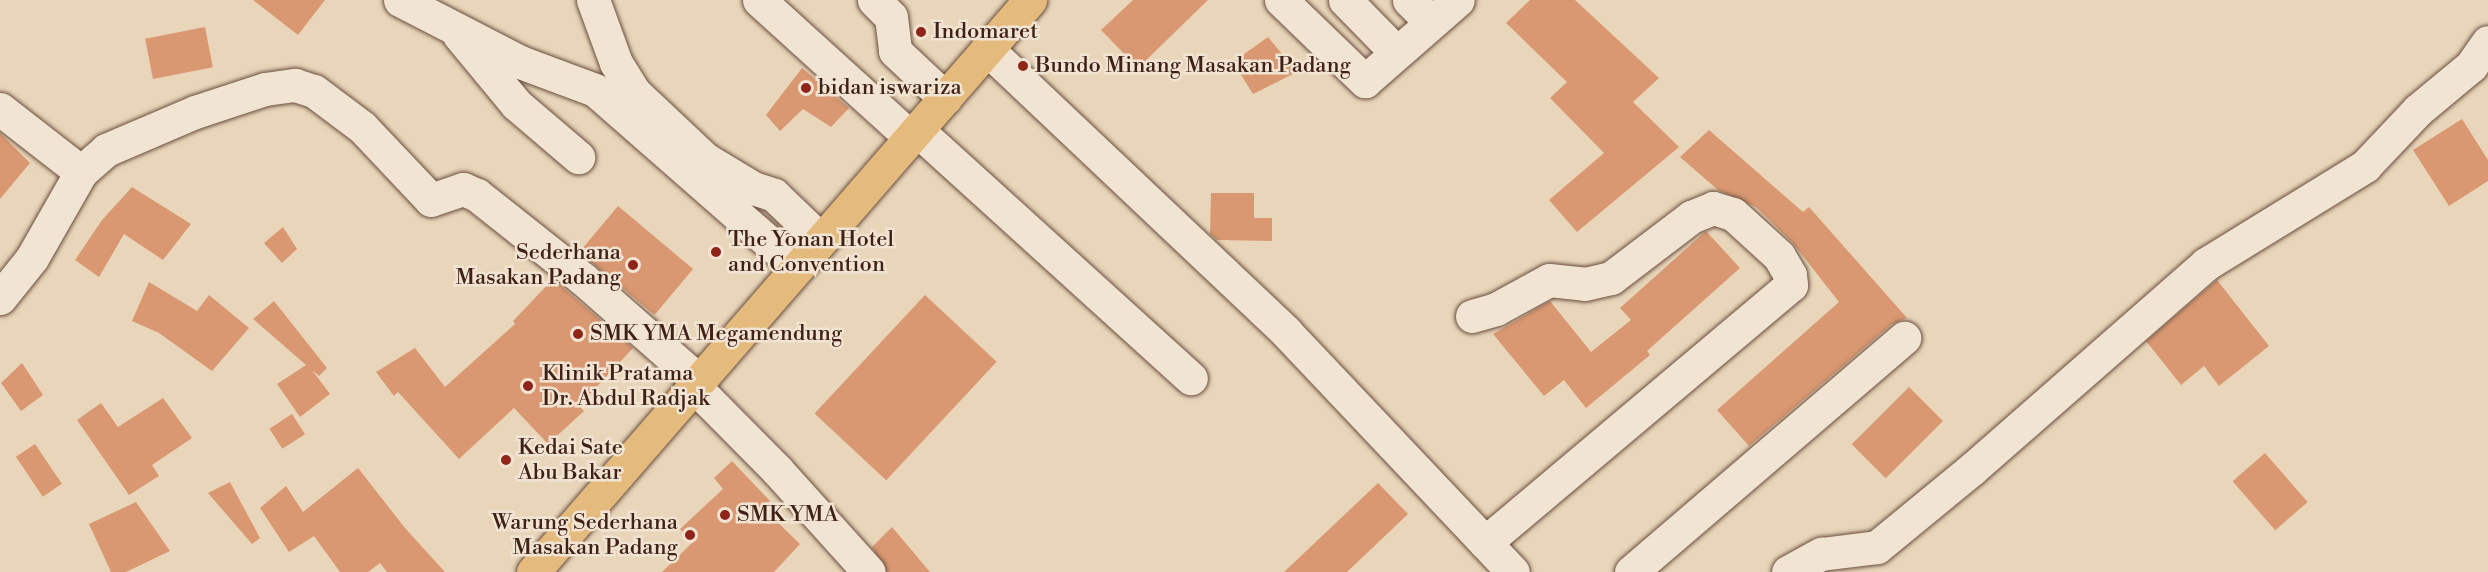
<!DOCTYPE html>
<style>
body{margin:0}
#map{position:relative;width:2488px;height:572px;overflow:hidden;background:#e9d6ba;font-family:"Libre Bodoni",serif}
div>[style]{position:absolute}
.building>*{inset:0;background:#d99872;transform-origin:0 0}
.roads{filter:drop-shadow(0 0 2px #6a4e3f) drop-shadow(0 0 2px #6a4e3f)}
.minor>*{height:33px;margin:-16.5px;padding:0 16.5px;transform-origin:16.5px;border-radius:16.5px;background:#f1e4d2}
.highway>*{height:33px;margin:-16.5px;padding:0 16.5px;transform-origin:16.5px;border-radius:16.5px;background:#e4bb7d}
.dots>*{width:16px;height:16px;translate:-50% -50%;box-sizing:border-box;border:3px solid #f1e4d2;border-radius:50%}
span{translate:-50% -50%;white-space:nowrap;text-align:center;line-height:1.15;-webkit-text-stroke:5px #f1e4d2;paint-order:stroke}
.poi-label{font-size:22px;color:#402116}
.left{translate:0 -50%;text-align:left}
.right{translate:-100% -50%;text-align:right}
</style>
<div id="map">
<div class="building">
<i style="clip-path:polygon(253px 0,325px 0,298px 35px)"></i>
<i style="clip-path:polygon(1133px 0,1208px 0,1138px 68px,1101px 30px)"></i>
<i style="clip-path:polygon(1530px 0,1575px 0,1659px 78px,1633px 102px,1679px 147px,1577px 232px,1549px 200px,1604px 153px,1550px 98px,1567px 82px,1506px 23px)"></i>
<i style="left:205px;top:27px;width:41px;height:61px;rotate:79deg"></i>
<i style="clip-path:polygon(1268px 37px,1297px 72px,1253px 94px,1233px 62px)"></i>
<i style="clip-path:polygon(802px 68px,849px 108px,831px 127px,803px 109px,780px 131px,766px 115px)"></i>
<i style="clip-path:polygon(2462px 119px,2488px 160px,2488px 181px,2449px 206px,2413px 150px)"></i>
<i style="clip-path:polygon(1709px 130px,1803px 212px,1809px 207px,1907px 318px,1892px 324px,1749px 446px,1717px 410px,1839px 302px,1792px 242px,1756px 207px,1718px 190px,1680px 157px)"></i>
<i style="clip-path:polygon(0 133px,30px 163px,0 199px)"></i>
<i style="clip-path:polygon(132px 187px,191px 224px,163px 260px,124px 234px,99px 277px,75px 260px,102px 220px)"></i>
<i style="clip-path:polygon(1211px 193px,1254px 193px,1254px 218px,1272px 218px,1272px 241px,1217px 240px,1210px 234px)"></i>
<i style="left:618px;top:206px;width:98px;height:60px;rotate:40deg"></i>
<i style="clip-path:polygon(283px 227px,297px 249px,282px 263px,264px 243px)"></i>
<i style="clip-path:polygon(1706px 231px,1740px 268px,1647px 351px,1650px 355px,1586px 408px,1564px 380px,1544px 396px,1493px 334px,1550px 301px,1591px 352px,1631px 320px,1620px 308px)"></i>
<i style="clip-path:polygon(553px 279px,633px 348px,579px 406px,584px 411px,548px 444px,514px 408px,459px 459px,398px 392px,394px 396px,376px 372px,415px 348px,445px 387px,515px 324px,513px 321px)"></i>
<i style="clip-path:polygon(2217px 280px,2269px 346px,2219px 386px,2204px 366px,2181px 385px,2146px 341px)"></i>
<i style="clip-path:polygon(149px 282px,197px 311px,209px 295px,249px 328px,212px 371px,159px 333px,132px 321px)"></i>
<i style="left:925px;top:295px;width:98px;height:162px;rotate:43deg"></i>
<i style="clip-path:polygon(274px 301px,327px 368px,319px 376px,312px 370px,330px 394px,300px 417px,277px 384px,306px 365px,253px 319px)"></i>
<i style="clip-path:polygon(22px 363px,43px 395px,21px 411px,1px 383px)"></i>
<i style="left:1909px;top:387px;width:48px;height:81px;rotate:45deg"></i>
<i style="clip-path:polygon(163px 398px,192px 438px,152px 465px,159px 476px,129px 495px,77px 420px,101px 403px,118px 427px)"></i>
<i style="left:292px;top:414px;width:24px;height:27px;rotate:57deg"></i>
<i style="left:35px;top:444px;width:48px;height:23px;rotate:56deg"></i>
<i style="left:2265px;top:453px;width:65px;height:43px;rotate:49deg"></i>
<i style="clip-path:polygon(732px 461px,770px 501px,763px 508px,800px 544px,774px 572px,662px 572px,693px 542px,680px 529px,723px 489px,714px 478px)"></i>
<i style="clip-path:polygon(358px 468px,405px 528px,445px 572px,387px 572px,380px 563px,368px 572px,340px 572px,314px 536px,289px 552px,260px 508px,286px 486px,303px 512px)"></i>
<i style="clip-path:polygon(230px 482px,260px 538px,252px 544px,208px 493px)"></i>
<i style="clip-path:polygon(1378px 483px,1408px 514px,1347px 572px,1284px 572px)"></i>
<i style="clip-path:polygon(136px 502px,170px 551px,126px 572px,111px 572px,89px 524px)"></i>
<i style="clip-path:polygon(892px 527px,930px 572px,887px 572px,872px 547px)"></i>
</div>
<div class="roads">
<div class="minor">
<i style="left:400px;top:0;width:135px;rotate:27.3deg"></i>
<i style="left:520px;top:62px;width:80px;rotate:20.5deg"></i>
<i style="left:595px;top:90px;width:269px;rotate:41.2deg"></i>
<i style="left:593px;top:0;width:67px;rotate:69.9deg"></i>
<i style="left:616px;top:63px;width:36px;rotate:58deg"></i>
<i style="left:635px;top:93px;width:96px;rotate:43.3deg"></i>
<i style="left:705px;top:159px;width:56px;rotate:31.1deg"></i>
<i style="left:753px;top:188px;width:22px;rotate:18deg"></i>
<i style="left:774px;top:195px;width:65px;rotate:43.8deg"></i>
<i style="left:759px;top:0;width:204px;rotate:42.2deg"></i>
<i style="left:874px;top:0;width:24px;rotate:45deg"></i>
<i style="left:891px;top:17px;width:34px;rotate:83deg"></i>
<i style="left:895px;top:51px;width:69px;rotate:43.2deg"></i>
<i style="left:1281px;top:0;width:117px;rotate:44deg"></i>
<i style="left:1365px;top:81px;width:123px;rotate:-41.1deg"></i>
<i style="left:1345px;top:0;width:73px;rotate:45.6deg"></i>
<i style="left:1409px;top:0;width:31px;rotate:45deg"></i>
<i style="left:459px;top:35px;width:89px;rotate:50.4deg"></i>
<i style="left:516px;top:104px;width:82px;rotate:40.5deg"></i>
<i style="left:987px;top:49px;width:412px;rotate:43.4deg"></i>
<i style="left:1286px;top:332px;width:330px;rotate:46.6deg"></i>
<i style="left:0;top:109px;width:103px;rotate:37.9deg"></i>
<i style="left:916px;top:129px;width:371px;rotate:42.2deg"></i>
<i style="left:0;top:298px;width:51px;rotate:-51.3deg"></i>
<i style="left:32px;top:258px;width:99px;rotate:-60.3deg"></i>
<i style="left:81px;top:172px;width:33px;rotate:-41deg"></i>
<i style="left:106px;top:150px;width:97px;rotate:-23.1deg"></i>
<i style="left:195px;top:112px;width:74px;rotate:-18.2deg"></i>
<i style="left:265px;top:89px;width:30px;rotate:-8deg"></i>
<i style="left:295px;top:85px;width:20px;rotate:18deg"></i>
<i style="left:314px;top:91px;width:60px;rotate:36.9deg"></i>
<i style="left:362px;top:127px;width:100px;rotate:46.6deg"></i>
<i style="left:431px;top:200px;width:34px;rotate:-19deg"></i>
<i style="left:463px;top:189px;width:15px;rotate:23deg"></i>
<i style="left:477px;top:195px;width:135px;rotate:38.4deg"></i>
<i style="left:583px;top:279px;width:154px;rotate:41.3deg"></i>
<i style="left:1472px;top:316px;width:25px;rotate:-16deg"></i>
<i style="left:1496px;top:309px;width:60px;rotate:-28.7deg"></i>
<i style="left:1549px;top:280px;width:36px;rotate:6deg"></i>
<i style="left:1585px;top:284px;width:27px;rotate:-13deg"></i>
<i style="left:1611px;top:278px;width:101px;rotate:-37.3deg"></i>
<i style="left:1691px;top:217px;width:24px;rotate:-22deg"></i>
<i style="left:1713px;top:208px;width:21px;rotate:17deg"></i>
<i style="left:1733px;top:214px;width:62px;rotate:42.4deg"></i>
<i style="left:1779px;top:256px;width:22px;rotate:60deg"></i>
<i style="left:1790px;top:275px;width:10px;rotate:84deg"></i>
<i style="left:1791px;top:285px;width:400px;rotate:139.9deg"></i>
<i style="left:694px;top:386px;width:118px;rotate:45.3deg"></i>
<i style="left:777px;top:470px;width:137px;rotate:48deg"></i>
<i style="left:1631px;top:572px;width:360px;rotate:-40.6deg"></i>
<i style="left:1788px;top:572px;width:38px;rotate:-29deg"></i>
<i style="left:1821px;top:554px;width:56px;rotate:-7.1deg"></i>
<i style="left:1877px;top:547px;width:123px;rotate:-39.4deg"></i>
<i style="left:1972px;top:469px;width:311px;rotate:-41.2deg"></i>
<i style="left:2206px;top:264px;width:187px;rotate:-31.6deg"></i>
<i style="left:2365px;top:166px;width:77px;rotate:-46.6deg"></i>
<i style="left:2418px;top:110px;width:69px;rotate:-39.7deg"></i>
<i style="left:2471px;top:66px;width:29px;rotate:-55deg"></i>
</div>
<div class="highway">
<i style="left:533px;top:572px;width:758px;rotate:-49.01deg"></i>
</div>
</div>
<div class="dots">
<i style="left:921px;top:32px;background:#8f2418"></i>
<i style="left:1023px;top:66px;background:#8f2418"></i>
<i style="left:806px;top:88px;background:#8f2418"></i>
<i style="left:716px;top:252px;background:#8f2418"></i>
<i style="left:633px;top:265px;background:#8f2418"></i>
<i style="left:578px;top:334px;background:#8f2418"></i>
<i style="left:528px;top:386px;background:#8f2418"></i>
<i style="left:506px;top:460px;background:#8f2418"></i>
<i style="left:725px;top:515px;background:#8f2418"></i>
<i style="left:690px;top:535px;background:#8f2418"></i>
</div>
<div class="poi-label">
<span class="left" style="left:933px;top:32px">Indomaret</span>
<span class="left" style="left:1035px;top:66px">Bundo Minang Masakan Padang</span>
<span class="left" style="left:818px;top:88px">bidan iswariza</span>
<span class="left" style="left:728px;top:252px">The Yonan Hotel<br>and Convention</span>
<span class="right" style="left:621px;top:265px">Sederhana<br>Masakan Padang</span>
<span class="left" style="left:590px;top:334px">SMK YMA Megamendung</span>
<span class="left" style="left:542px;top:386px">Klinik Pratama<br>Dr. Abdul Radjak</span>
<span class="left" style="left:518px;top:460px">Kedai Sate<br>Abu Bakar</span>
<span class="left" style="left:737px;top:515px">SMK YMA</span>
<span class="right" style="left:678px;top:535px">Warung Sederhana<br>Masakan Padang</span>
</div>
</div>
